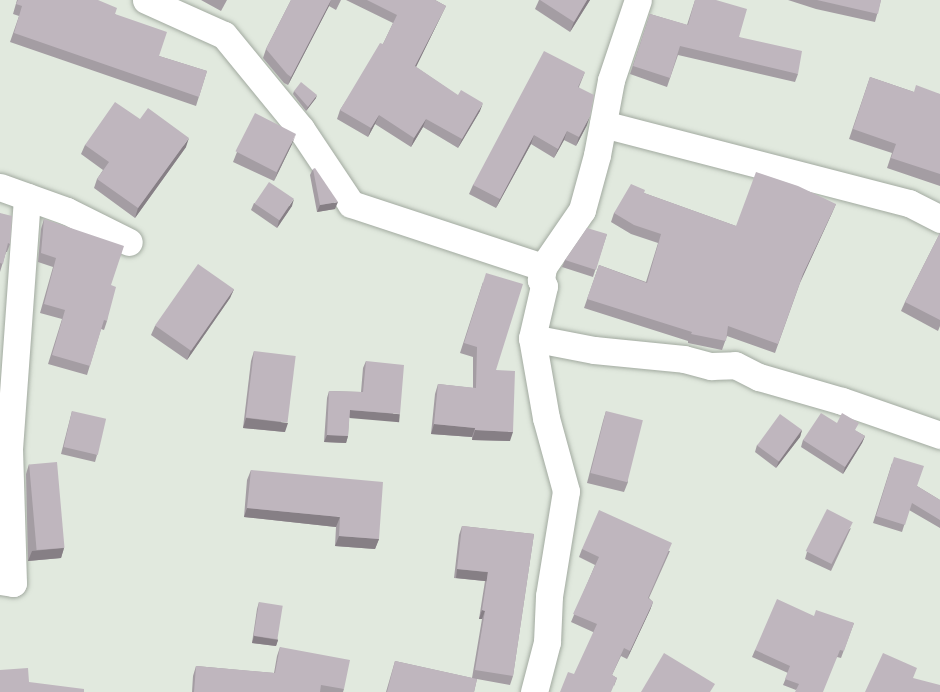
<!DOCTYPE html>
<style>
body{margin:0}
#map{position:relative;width:940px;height:692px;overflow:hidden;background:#e1e9de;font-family:Georgia,serif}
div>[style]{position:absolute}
.roads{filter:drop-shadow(0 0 2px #a2aaa0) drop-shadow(0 0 2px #a2aaa0)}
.minor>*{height:27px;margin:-13.5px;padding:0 13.5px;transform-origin:13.5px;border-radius:13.5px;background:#fff}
.wall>*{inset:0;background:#a49da3}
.shaded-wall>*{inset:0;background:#867f85;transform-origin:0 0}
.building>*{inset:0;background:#bfb6be;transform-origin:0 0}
span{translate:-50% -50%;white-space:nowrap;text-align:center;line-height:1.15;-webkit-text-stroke:4.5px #fff;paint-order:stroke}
</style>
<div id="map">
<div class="roads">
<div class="minor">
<i style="left:146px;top:0;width:85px;rotate:24.2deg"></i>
<i style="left:224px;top:35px;width:122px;rotate:50.7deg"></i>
<i style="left:301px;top:129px;width:90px;rotate:56.3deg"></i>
<i style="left:351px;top:204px;width:202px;rotate:18.2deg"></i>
<i style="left:603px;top:124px;width:316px;rotate:14.5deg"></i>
<i style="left:909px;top:203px;width:35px;rotate:27deg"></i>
<i style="left:0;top:187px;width:71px;rotate:19.7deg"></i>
<i style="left:67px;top:211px;width:69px;rotate:26.6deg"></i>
<i style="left:532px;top:338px;width:63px;rotate:11deg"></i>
<i style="left:594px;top:350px;width:90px;rotate:5.7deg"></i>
<i style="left:684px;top:359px;width:28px;rotate:15deg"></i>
<i style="left:711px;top:366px;width:24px;rotate:-2deg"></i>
<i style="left:735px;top:365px;width:27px;rotate:27deg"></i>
<i style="left:759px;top:377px;width:86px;rotate:16.1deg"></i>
<i style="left:842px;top:401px;width:104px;rotate:19.1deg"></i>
<i style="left:0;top:581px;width:13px;rotate:9deg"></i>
<i style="left:13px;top:583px;width:134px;rotate:-91.7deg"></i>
<i style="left:9px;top:449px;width:253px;rotate:-85.9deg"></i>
<i style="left:534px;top:692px;width:52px;rotate:-75.4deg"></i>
<i style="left:547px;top:642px;width:46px;rotate:-87.5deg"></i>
<i style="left:549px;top:596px;width:106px;rotate:-80.8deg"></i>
<i style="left:566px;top:491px;width:76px;rotate:-105.3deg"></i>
<i style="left:546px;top:418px;width:81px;rotate:-99.9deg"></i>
<i style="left:532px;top:338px;width:53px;rotate:-77deg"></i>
<i style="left:544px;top:286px;width:7px;rotate:-117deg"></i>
<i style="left:541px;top:280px;width:13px;rotate:-81deg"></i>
<i style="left:543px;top:267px;width:69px;rotate:-55.6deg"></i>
<i style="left:582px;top:210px;width:57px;rotate:-74.7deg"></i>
<i style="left:597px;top:155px;width:76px;rotate:-79.4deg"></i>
<i style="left:611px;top:80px;width:84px;rotate:-71.4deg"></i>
</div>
</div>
<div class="wall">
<i style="clip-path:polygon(17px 0,115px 14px,159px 56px,207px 71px,196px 106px,10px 42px,19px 16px,13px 14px)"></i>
<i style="clip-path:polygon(201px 0,227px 0,221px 11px)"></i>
<i style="clip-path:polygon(291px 0,341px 0,336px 10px,329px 6px,288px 85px,284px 83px,263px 58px,266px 49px)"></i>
<i style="clip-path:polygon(346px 0,435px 0,446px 6px,442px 14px,416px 67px,480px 111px,458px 148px,423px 127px,411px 147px,375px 124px,368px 137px,337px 119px,340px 110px,383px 44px,393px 23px)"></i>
<i style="clip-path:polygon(539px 0,590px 0,570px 32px,535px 9px)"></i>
<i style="clip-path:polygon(695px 0,739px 37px,798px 74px,795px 82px,678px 55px,667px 87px,630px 74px,650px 14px,687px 25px)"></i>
<i style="clip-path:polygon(788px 0,881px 0,875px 22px,816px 9px)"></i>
<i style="clip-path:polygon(585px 72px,579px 87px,587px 125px,576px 146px,564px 140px,554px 158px,531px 144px,496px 208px,469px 194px,473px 185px)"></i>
<i style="clip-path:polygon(870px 77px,914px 92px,940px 94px,940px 186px,887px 168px,892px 153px,849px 139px)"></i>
<i style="clip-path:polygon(294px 91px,316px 98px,306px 111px,293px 94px)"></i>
<i style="clip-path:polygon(140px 119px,186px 147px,135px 218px,94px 188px,97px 179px,103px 170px,81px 154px,85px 145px)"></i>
<i style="clip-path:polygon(292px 144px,274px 181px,233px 162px,237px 152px)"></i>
<i style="clip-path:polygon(313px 169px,335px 209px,317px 212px,310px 175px)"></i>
<i style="clip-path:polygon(644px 193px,736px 226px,836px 204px,832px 213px,800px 283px,775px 353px,727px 336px,722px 350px,688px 343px,688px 341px,584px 308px,599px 265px,646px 282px,658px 243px,631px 234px,611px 222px,614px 213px)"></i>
<i style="clip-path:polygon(254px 203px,292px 206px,277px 228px,251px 210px)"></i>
<i style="clip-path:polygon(0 213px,10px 244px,7px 252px,6px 252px,0 272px)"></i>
<i style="clip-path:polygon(44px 219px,111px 285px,107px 321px,104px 330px,101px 329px,87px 375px,48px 364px,62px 319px,40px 313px,53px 267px,38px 262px,41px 229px)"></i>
<i style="clip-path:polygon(940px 233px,940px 326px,938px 331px,901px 311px,905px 302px)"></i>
<i style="clip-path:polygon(607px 234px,593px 277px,562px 267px,565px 260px)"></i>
<i style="clip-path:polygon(483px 282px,496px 370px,510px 441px,472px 440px,472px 437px,431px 434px,435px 394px,438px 384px,473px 388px,473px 357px,460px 353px)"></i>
<i style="clip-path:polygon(234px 289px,230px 298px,187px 360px,151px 335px,155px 326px)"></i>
<i style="clip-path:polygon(254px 351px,285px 432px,243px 428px,251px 361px)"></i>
<i style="clip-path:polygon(366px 361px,397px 421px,349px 417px,348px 436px,346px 443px,324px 442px,327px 398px,329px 391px,361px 392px,363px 368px)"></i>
<i style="clip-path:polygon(72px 411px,97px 455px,95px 462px,61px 454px)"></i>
<i style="clip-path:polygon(606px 411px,628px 482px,624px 492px,587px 483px,603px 421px)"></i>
<i style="clip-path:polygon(837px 423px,856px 431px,865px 436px,862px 443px,843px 474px,801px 447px,803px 440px)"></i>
<i style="clip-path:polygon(802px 430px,800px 437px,776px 468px,755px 452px,757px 445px)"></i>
<i style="clip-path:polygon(892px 463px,917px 486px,940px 500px,940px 528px,909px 510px,902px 532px,873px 523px)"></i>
<i style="clip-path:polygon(29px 464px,64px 548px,61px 558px,28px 561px,26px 474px)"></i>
<i style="clip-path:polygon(251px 470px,379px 539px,375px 549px,335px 546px,336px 527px,244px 517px,247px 480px)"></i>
<i style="clip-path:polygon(462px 526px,534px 534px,513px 676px,510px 685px,477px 679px,474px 692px,386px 692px,395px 661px,472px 678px,482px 619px,479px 619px,485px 581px,454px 578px,459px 535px)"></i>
<i style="clip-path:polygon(851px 528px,831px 571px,805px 559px,807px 552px)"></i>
<i style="clip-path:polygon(582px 549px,670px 551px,649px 598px,653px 602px,650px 610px,627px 659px,621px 656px,612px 675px,617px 678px,614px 686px,593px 632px,571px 622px,595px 565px,579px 557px)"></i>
<i style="clip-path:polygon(259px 602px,278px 640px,276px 646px,252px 643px,257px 609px)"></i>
<i style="clip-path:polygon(814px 616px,854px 623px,841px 658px,837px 657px,796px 690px,783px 685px,788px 673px,752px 657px,755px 650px)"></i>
<i style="clip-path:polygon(280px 647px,344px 689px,343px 692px,192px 692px,193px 676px,196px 666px,274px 673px,277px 656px)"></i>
</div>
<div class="shaded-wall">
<i style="clip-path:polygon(331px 0,329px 6px,288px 85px,291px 77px)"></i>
<i style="clip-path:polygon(587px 0,590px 0,570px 32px,574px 22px)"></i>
<i style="clip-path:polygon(446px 6px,442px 14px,412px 75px,415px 66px)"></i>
<i style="clip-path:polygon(317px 95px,316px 98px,306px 111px,308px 107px)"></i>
<i style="clip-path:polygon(483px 103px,480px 111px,458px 148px,462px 139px)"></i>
<i style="clip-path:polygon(379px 115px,375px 124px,368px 137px,371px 128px)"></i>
<i style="clip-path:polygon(590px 116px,587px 125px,576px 146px,579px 137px)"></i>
<i style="clip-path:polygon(426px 119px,423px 127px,411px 147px,414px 138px)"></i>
<i style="clip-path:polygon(567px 131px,564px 140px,554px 158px,558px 149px)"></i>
<i style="clip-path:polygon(296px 134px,292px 144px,274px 181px,278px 171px)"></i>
<i style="clip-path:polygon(534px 135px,531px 144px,496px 208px,500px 199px)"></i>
<i style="clip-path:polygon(189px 138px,186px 147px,135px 218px,138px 208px)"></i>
<i style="clip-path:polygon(294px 199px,292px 206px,277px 228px,279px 221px)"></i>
<i style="clip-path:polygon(338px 202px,335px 209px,317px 212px,320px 205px)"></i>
<i style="clip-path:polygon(836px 204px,832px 213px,799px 284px,803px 274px)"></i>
<i style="clip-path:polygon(234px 289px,230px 298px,187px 360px,191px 350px)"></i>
<i style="left:350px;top:410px;width:50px;height:8px;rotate:5deg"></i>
<i style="clip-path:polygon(246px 418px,288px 423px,285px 432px,243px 428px)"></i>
<i style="clip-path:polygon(434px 424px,475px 428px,472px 437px,431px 434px)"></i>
<i style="clip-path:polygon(475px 430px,513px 432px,510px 441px,472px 440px)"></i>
<i style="clip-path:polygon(802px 430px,800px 437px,776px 468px,779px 461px)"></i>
<i style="clip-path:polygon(327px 435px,348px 436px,346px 443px,324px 442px)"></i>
<i style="clip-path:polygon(865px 436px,862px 443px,843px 474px,845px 467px)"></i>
<i style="clip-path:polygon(247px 508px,340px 517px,336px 527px,244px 517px)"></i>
<i style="clip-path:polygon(339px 536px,379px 539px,375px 549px,335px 546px)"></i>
<i style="clip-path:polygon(64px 548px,61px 558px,28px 561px,32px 551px)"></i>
<i style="left:457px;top:569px;width:31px;height:9px;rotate:6deg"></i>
<i style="clip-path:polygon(653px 602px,650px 610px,627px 659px,630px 651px)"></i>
<i style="clip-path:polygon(482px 610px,485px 611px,482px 619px,479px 619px)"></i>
<i style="clip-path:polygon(254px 636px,278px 640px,276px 646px,252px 643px)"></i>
</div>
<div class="building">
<i style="clip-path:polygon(18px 0,98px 0,117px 8px,115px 14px,167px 32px,159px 56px,207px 71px,199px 97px,14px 33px,22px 6px,16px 4px)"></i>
<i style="clip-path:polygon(291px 0,331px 0,291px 77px,287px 74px,266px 49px)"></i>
<i style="clip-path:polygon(367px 0,435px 0,446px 6px,415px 66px,458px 95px,461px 90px,483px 103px,462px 139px,426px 119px,414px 138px,379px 115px,371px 128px,340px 110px,380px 43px,383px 44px,397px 15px)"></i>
<i style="clip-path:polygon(540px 0,587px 0,574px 22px)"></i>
<i style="clip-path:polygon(695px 0,716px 0,747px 9px,739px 37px,802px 51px,798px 74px,680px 46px,670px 78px,633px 66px,650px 14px,688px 25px)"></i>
<i style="clip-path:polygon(817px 0,881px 0,878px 14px)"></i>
<i style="clip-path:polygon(544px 51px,585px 72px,578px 87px,594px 95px,590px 116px,579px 137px,567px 131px,558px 149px,534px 135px,500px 199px,473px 185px)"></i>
<i style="clip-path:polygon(870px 77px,914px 92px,916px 85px,940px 94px,940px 174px,891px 158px,896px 144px,853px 129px)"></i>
<i style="clip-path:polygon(301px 82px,317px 95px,308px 107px,294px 91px)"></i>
<i style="clip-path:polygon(115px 102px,140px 119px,148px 108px,189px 138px,138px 208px,97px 179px,109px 162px,85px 145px)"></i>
<i style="left:255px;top:113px;width:46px;height:43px;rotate:27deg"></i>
<i style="clip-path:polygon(315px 168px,338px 202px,320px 205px,313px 169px)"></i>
<i style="clip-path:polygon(756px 172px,798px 186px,836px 204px,803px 274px,778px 344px,728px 326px,726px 341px,691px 334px,692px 332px,587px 299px,599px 265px,647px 283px,661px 234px,634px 225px,614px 213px,631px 184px,645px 190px,644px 193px,736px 226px)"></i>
<i style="left:269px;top:182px;width:30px;height:26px;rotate:34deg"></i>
<i style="clip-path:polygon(0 213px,12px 216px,10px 244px,8px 243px,3px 264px,0 263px)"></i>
<i style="clip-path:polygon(44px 219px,124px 246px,111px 285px,116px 287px,107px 321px,104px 320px,90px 366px,52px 355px,65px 310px,44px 304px,56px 258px,41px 253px)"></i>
<i style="clip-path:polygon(587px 228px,607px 234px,596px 270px,565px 260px)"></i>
<i style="clip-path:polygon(940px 233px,940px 320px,905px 302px)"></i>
<i style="left:198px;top:264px;width:44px;height:75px;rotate:35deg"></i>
<i style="clip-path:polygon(486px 273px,523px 284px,496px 370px,515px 371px,513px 432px,475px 430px,475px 428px,434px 424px,438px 384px,476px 388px,477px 347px,464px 343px)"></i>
<i style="left:254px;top:351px;width:42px;height:67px;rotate:7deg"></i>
<i style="clip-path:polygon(366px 361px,404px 365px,400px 414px,350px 410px,348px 436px,327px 435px,329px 391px,363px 392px)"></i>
<i style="left:72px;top:411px;width:35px;height:37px;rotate:13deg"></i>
<i style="left:606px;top:411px;width:38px;height:64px;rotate:14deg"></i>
<i style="clip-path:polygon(821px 413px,837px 423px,842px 413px,859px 423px,855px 430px,865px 436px,845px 467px,803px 440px)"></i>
<i style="left:780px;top:414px;width:27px;height:39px;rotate:36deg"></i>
<i style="clip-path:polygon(894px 457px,924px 466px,917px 486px,940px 500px,940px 520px,912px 503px,905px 525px,876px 516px)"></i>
<i style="left:57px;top:462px;width:86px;height:28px;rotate:85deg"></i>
<i style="clip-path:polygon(251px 470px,383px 482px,379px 539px,339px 536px,340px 517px,247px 508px)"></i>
<i style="left:827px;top:509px;width:29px;height:47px;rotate:27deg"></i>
<i style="clip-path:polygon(599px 510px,672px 543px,648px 598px,653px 602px,630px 651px,624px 648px,612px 675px,617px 678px,611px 692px,560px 692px,568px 672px,574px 674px,597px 624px,573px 614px,599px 557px,582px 549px)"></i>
<i style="clip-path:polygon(462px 526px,534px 534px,513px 676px,475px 670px,485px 611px,482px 610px,488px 572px,457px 569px)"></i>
<i style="clip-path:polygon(777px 599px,814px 616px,816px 610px,854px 623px,844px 651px,840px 650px,823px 692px,795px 692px,799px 684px,785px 679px,790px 666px,755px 650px)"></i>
<i style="left:259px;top:602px;width:24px;height:34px;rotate:9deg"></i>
<i style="clip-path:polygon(280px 647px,350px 660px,344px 689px,321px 685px,320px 692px,194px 692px,196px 666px,275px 673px)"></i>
<i style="clip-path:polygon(664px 653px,715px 684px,710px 692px,641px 692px)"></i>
<i style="clip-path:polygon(883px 653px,917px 668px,913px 678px,940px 685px,940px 692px,865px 692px)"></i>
<i style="clip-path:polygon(395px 661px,477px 679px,474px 692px,387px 692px)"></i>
<i style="clip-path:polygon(28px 668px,29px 682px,84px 689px,84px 692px,0 692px,0 670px)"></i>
</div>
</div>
